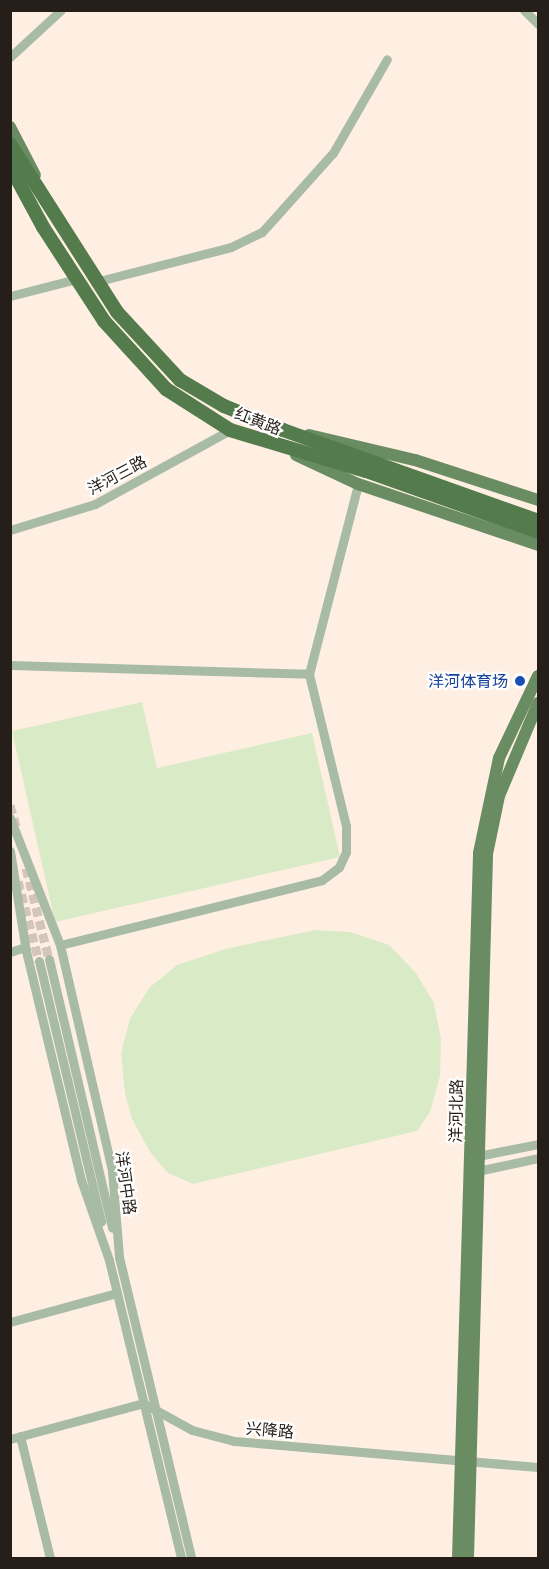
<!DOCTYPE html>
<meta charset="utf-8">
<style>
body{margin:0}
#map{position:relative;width:549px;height:1569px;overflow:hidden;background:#feefe2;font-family:Ubuntu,"Noto Sans SC",sans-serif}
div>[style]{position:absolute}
.green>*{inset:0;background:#d9ebc6}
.minor-tunnel>*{height:9px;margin-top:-4.5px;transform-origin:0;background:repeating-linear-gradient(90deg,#d3c5ba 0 9px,transparent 0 13.5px)}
.minor>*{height:9px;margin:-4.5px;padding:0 4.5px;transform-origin:4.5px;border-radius:4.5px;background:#a8bba5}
.major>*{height:12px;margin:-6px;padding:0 6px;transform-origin:6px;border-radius:6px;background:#6a8c63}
.highway>*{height:14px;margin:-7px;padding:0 7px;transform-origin:7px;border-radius:7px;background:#537b4c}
.dots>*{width:16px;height:16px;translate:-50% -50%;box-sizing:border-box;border:3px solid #fff;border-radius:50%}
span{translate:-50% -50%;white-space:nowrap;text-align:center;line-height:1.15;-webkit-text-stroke:4.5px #fff;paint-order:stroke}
.street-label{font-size:16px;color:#261f19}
.transit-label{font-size:16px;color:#164399}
.right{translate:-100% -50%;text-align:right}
.frame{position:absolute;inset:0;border:12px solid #261f19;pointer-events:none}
</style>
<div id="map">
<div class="green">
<i style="clip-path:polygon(142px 702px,157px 768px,312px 733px,340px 857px,55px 922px,12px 731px)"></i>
<i style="clip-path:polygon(316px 930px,350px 932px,389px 945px,416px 973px,434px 1003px,441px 1040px,440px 1076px,430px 1112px,417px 1131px,193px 1184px,168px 1173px,150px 1152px,132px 1119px,125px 1093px,121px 1053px,130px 1019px,149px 988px,177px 965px,229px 948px)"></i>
</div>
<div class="minor-tunnel">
<i style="left:10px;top:805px;width:22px;rotate:74deg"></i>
<i style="left:26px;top:868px;width:94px;rotate:75.8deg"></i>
<i style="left:18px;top:881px;width:83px;rotate:75.3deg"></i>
</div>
<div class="minor">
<i style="left:524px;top:10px;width:20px;rotate:45deg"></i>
<i style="left:10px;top:57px;width:69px;rotate:-42.7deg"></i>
<i style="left:95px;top:282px;width:140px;rotate:-14.4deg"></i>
<i style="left:231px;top:247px;width:34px;rotate:-26deg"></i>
<i style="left:262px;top:232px;width:106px;rotate:-48.1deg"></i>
<i style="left:333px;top:153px;width:108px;rotate:-60.1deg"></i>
<i style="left:10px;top:296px;width:68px;rotate:-14.4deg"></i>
<i style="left:10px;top:530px;width:89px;rotate:-17deg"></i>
<i style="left:95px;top:504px;width:154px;rotate:-28.7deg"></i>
<i style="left:10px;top:665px;width:299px;rotate:1.7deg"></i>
<i style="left:10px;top:818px;width:136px;rotate:68.5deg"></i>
<i style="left:60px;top:945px;width:232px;rotate:77deg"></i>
<i style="left:112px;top:1171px;width:86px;rotate:85.3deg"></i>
<i style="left:119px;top:1257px;width:309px;rotate:76.5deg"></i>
<i style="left:10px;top:851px;width:101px;rotate:80.9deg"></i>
<i style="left:26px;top:951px;width:236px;rotate:76.5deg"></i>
<i style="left:81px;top:1180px;width:85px;rotate:70.7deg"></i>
<i style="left:109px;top:1260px;width:307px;rotate:76.4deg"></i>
<i style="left:60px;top:945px;width:270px;rotate:-13.9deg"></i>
<i style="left:322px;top:880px;width:21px;rotate:-37deg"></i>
<i style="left:339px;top:867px;width:17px;rotate:-65deg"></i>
<i style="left:346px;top:852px;width:26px;rotate:-90deg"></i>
<i style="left:346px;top:826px;width:156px;rotate:-103.7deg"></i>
<i style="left:309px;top:674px;width:196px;rotate:-75.5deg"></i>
<i style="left:10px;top:952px;width:16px;rotate:-18deg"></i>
<i style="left:49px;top:959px;width:276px;rotate:76.8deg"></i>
<i style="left:39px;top:961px;width:268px;rotate:76.6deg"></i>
<i style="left:473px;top:1157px;width:66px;rotate:-11.3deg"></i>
<i style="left:473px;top:1172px;width:66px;rotate:-12.2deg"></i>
<i style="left:10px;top:1322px;width:111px;rotate:-15.2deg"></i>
<i style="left:20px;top:1436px;width:126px;rotate:76.2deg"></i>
<i style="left:10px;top:1439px;width:138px;rotate:-15.1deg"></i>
<i style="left:143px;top:1403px;width:56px;rotate:28.9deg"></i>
<i style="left:192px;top:1430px;width:43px;rotate:14.7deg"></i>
<i style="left:234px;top:1441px;width:305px;rotate:4.9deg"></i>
</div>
<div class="major">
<i style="left:10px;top:127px;width:54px;rotate:62.5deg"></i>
<i style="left:309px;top:435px;width:109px;rotate:13.3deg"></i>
<i style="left:415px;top:460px;width:129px;rotate:18deg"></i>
<i style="left:296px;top:455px;width:68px;rotate:25.1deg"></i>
<i style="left:358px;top:484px;width:190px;rotate:18.7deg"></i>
<i style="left:458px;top:1558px;width:705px;rotate:-88.29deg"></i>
<i style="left:479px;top:853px;width:97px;rotate:-78.1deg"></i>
<i style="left:499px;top:758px;width:91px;rotate:-64.6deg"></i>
<i style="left:468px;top:1558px;width:704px;rotate:-88.45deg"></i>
<i style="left:487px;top:854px;width:59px;rotate:-78.3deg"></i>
<i style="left:499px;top:796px;width:101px;rotate:-67.2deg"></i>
</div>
<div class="highway">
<i style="left:10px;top:144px;width:199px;rotate:57.5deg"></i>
<i style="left:117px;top:312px;width:93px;rotate:47.2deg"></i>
<i style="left:180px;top:380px;width:51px;rotate:30.6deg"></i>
<i style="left:224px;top:406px;width:64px;rotate:22.1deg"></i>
<i style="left:283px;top:430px;width:271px;rotate:19.6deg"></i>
<i style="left:10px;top:166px;width:69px;rotate:61.6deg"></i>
<i style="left:43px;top:227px;width:112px;rotate:57deg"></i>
<i style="left:104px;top:321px;width:92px;rotate:47.6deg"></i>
<i style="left:166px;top:389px;width:76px;rotate:32.6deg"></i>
<i style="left:230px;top:430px;width:142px;rotate:16.8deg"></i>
<i style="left:366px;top:471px;width:182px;rotate:19.5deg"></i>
</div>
<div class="dots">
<i style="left:520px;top:681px;background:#1a4fb4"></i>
</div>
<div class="street-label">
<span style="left:258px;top:421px;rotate:21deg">红黄路</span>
<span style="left:117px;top:475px;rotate:-28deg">洋河三路</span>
<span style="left:456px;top:1111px;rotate:-89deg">洋河北路</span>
<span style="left:126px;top:1183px;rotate:82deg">洋河中路</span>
<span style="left:270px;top:1430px;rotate:5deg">兴降路</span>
</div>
<div class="transit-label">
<span class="right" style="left:508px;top:681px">洋河体育场</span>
</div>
<div class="frame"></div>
</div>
